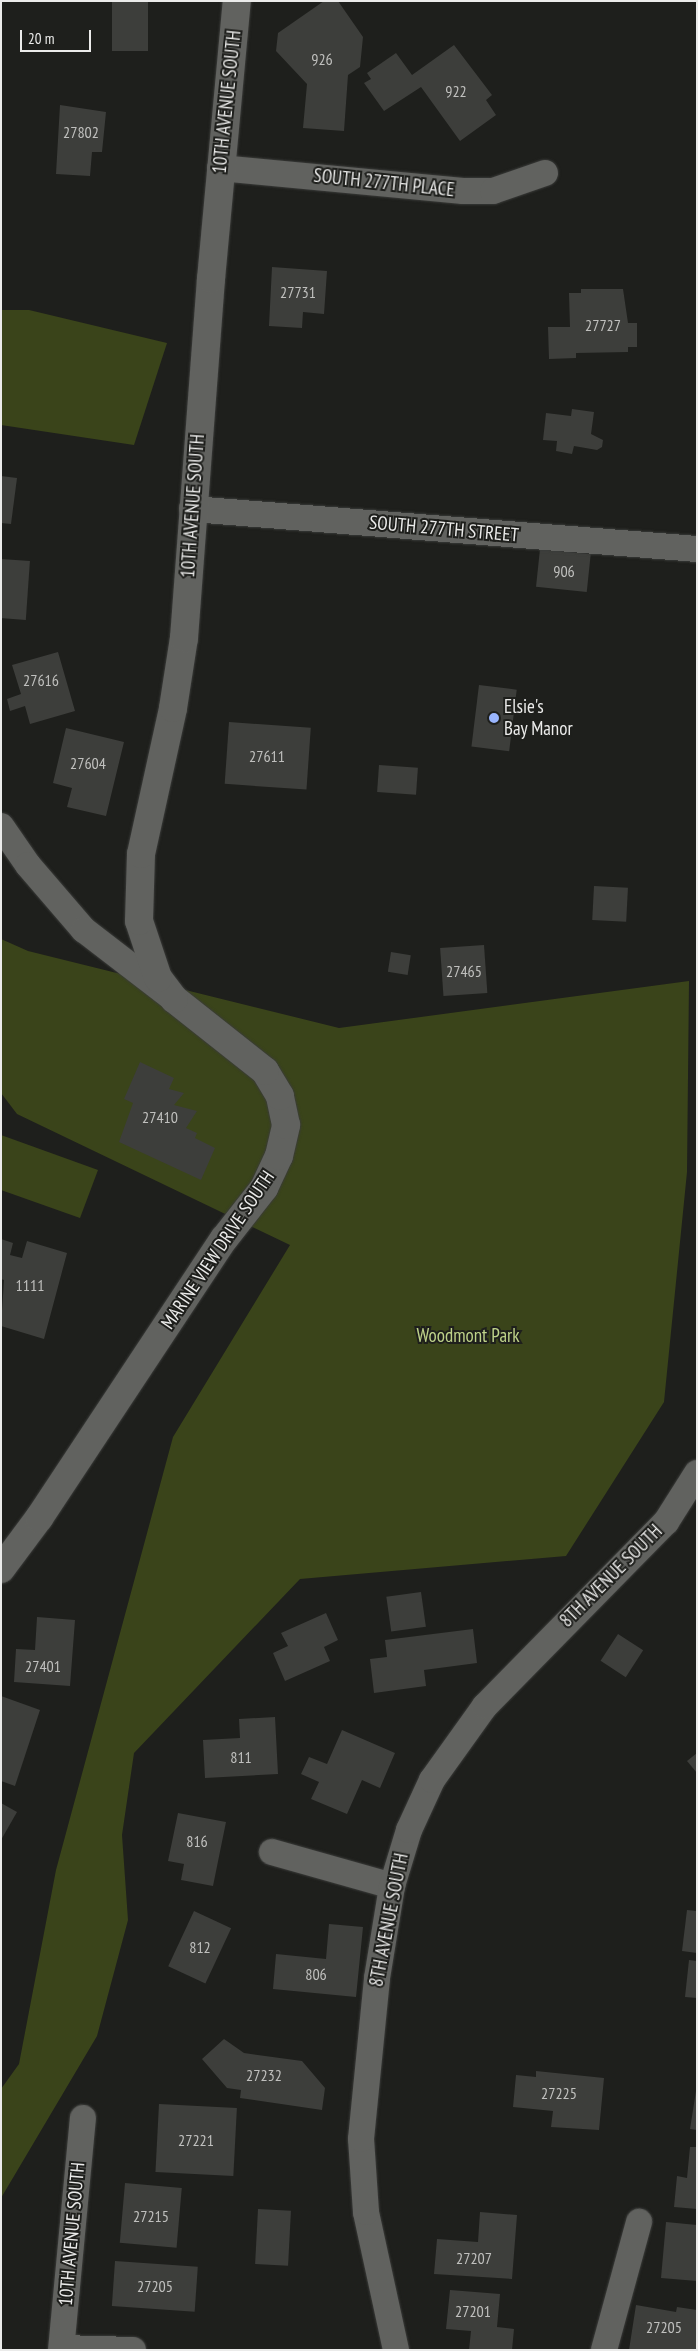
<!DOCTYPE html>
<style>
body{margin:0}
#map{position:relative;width:698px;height:2351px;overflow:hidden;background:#1e1f1c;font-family:"PT Sans Narrow",sans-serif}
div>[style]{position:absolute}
.green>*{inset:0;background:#3a441a}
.building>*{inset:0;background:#3d3e3b;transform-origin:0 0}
.roads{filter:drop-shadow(0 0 1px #3a3b39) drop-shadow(0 0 1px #3a3b39)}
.minor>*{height:26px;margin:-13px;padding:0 13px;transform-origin:13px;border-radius:13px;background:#61625f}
.secondary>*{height:28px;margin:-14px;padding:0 14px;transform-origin:14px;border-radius:14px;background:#61625f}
.dots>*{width:14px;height:14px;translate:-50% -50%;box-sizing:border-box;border:2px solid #1e1f1c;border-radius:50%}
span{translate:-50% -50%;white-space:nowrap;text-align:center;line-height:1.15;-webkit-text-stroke:4px #1e1f1c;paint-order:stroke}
.number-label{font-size:16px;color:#c0c0be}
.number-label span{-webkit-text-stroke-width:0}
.street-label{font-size:19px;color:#ebebea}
.poi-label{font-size:19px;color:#ebebea}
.left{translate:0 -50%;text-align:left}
.park-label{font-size:19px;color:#bed289}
.frame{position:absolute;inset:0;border:2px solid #ebebea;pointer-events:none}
.scale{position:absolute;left:20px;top:30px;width:71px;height:22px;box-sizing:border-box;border:2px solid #ebebea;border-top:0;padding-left:6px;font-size:15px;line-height:18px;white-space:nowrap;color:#ebebea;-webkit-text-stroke:4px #1e1f1c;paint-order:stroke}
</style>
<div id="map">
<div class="green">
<i style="clip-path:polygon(1px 310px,29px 310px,167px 343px,134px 445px,1px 425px)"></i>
<i style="clip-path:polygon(1px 939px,28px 951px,339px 1028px,689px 981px,687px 1172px,664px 1402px,566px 1556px,300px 1579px,134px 1753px,122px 1835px,128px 1920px,97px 2036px,1px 2198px,1px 2089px,19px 2064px,56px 1870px,173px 1437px,290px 1245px,17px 1114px,1px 1093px)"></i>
<i style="clip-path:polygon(1px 1135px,98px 1170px,80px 1218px,1px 1190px)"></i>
</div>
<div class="building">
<i style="left:112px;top:1px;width:36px;height:50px"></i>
<i style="clip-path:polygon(324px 1px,338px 1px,363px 37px,360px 67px,348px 75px,344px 131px,303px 128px,307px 84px,276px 51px,278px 33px)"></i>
<i style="clip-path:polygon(454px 45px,492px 95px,486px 100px,496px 115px,460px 141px,421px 87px,384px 111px,364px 83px,371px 79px,367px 73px,396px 53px,412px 75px)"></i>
<i style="clip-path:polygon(60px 105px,106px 112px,102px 152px,92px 152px,90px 176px,56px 174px)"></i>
<i style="clip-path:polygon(272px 267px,327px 271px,324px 314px,303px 312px,302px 328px,269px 326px)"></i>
<i style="clip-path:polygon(581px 289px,623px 289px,628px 323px,637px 323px,637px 347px,628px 347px,628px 352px,576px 353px,576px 358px,549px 359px,548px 327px,570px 327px,569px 293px,581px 293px)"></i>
<i style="clip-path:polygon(572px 409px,594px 412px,591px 434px,603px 440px,602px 447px,597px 450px,574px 446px,572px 454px,556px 451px,557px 441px,543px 440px,546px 413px,571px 416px)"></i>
<i style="clip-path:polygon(1px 476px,17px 478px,11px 524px,1px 523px)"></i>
<i style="left:540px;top:549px;width:51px;height:38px;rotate:6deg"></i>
<i style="left:1px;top:559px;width:29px;height:59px;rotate:4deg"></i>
<i style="clip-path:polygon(58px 652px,75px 711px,30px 724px,25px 706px,10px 711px,7px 699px,21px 694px,12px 665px)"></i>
<i style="left:479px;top:685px;width:38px;height:62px;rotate:7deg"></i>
<i style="left:229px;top:722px;width:82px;height:62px;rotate:4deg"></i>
<i style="clip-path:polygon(66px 728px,124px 742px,106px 816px,67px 807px,72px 788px,53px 783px)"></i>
<i style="left:379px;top:765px;width:39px;height:27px;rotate:4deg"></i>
<i style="left:594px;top:886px;width:34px;height:34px;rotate:3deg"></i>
<i style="left:484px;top:945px;width:48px;height:44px;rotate:86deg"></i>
<i style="left:391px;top:952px;width:20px;height:20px;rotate:9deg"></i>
<i style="clip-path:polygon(140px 1062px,174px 1078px,169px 1089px,184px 1093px,174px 1105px,197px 1111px,186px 1128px,197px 1133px,195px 1138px,215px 1148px,201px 1180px,119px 1142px,133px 1103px,124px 1099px)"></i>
<i style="clip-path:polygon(1px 1239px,13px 1243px,10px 1255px,22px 1258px,27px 1241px,67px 1253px,44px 1339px,1px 1326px,4px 1280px,1px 1279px)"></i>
<i style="left:421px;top:1592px;width:35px;height:35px;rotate:82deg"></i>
<i style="clip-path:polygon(326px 1613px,338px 1640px,324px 1647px,330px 1661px,285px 1681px,273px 1653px,288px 1646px,281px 1633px)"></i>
<i style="clip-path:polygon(37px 1617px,75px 1620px,70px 1686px,14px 1682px,16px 1649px,35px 1650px)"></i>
<i style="clip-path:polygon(473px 1629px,477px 1663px,424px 1670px,426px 1686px,374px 1693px,370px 1659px,387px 1657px,385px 1640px)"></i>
<i style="left:618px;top:1634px;width:30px;height:32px;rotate:33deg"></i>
<i style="clip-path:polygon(1px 1696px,40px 1710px,15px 1786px,1px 1781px)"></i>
<i style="clip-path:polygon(275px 1717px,278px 1774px,205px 1778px,203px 1740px,240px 1738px,239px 1719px)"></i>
<i style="clip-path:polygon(342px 1730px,395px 1753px,380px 1788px,362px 1780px,347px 1814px,311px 1799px,319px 1782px,301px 1774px,309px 1757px,327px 1764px)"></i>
<i style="clip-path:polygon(697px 1753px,697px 1773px,687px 1761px)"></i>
<i style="clip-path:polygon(1px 1803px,17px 1812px,1px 1840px)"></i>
<i style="clip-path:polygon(178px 1813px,226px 1822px,213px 1886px,181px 1880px,184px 1864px,168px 1861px)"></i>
<i style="clip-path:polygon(687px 1910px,697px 1911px,697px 1953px,682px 1951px)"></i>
<i style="left:194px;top:1911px;width:41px;height:61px;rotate:25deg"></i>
<i style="clip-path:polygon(329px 1924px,363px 1927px,356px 1997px,273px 1989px,276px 1954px,326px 1959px)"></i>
<i style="clip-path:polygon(689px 1960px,697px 1961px,697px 1998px,685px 1997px)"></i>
<i style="clip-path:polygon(224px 2039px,244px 2053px,302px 2061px,325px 2088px,322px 2110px,240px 2098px,241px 2090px,227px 2088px,202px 2059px)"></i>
<i style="clip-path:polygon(536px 2071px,604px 2078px,599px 2130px,551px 2127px,553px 2111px,513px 2107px,516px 2075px,536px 2077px)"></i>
<i style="clip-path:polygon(696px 2091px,697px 2091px,697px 2130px,690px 2129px)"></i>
<i style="left:159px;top:2104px;width:78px;height:68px;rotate:3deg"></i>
<i style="clip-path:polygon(690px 2147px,697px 2147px,697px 2209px,674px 2207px,677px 2176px,687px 2178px)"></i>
<i style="left:125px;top:2183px;width:57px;height:60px;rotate:5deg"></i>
<i style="left:258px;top:2209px;width:33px;height:55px;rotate:3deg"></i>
<i style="clip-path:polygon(480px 2212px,517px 2215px,512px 2279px,434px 2274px,437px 2239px,478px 2242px)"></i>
<i style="clip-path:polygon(666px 2222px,697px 2225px,697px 2281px,661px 2278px)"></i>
<i style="left:115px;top:2261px;width:83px;height:45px;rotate:4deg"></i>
<i style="clip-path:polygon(450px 2290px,500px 2294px,497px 2327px,514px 2329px,512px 2350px,469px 2350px,471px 2331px,446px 2329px)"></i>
<i style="clip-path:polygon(636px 2305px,676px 2312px,677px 2307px,697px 2310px,697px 2350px,629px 2350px)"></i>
</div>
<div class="roads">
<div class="minor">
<i style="left:220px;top:168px;width:244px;rotate:5.4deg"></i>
<i style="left:463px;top:191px;width:30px"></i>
<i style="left:493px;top:191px;width:55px;rotate:-19.1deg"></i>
<i style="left:192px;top:509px;width:507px;rotate:4.53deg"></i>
<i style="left:1px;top:826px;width:47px;rotate:55.3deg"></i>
<i style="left:28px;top:865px;width:86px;rotate:49.3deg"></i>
<i style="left:84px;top:930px;width:110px;rotate:37.6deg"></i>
<i style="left:272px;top:1852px;width:125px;rotate:15.8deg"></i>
<i style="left:62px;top:2348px;width:71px;rotate:1.6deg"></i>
<i style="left:61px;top:2350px;width:233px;rotate:-84.6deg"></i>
<i style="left:396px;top:2350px;width:141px;rotate:-102.3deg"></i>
<i style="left:366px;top:2212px;width:73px;rotate:-93.9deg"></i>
<i style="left:361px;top:2139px;width:162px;rotate:-84.3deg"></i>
<i style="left:377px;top:1978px;width:93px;rotate:-80.7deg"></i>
<i style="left:392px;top:1886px;width:59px;rotate:-73.1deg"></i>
<i style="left:409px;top:1830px;width:55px;rotate:-65.3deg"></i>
<i style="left:432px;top:1780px;width:91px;rotate:-54.4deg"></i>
<i style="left:485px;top:1706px;width:258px;rotate:-45.5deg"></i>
<i style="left:666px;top:1522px;width:58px;rotate:-57.7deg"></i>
<i style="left:604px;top:2350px;width:133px;rotate:-74.7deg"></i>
</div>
<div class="secondary">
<i style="left:1px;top:1569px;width:64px;rotate:-53.3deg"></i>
<i style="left:39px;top:1518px;width:335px;rotate:-56.5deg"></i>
<i style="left:224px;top:1239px;width:65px;rotate:-51.9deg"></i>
<i style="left:264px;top:1188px;width:35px;rotate:-65deg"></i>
<i style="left:279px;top:1156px;width:32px;rotate:-77deg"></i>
<i style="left:286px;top:1125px;width:30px;rotate:-102deg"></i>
<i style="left:280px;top:1096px;width:29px;rotate:-121deg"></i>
<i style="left:265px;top:1071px;width:116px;rotate:-141.6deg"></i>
<i style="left:174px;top:999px;width:26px;rotate:-127deg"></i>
<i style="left:158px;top:978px;width:60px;rotate:-108.4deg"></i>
<i style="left:139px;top:921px;width:67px;rotate:-88.3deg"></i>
<i style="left:141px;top:854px;width:149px;rotate:-77.6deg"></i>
<i style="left:173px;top:708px;width:71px;rotate:-81.1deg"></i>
<i style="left:184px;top:638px;width:360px;rotate:-85.7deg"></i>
<i style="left:211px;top:279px;width:279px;rotate:-84.7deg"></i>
</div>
</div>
<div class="dots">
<i style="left:494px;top:718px;background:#99b5fd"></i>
</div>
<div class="number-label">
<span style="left:322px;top:59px">926</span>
<span style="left:456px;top:91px">922</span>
<span style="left:81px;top:132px">27802</span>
<span style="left:298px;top:292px">27731</span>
<span style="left:603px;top:325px">27727</span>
<span style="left:564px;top:571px">906</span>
<span style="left:41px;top:680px">27616</span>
<span style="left:267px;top:756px">27611</span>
<span style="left:88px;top:763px">27604</span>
<span style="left:464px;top:971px">27465</span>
<span style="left:160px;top:1117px">27410</span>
<span style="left:30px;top:1285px">1111</span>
<span style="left:43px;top:1666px">27401</span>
<span style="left:241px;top:1757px">811</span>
<span style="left:197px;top:1841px">816</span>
<span style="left:200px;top:1947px">812</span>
<span style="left:316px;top:1974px">806</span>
<span style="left:264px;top:2075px">27232</span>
<span style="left:559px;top:2093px">27225</span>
<span style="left:196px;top:2140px">27221</span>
<span style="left:151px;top:2216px">27215</span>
<span style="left:474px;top:2258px">27207</span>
<span style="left:155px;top:2286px">27205</span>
<span style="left:473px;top:2311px">27201</span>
<span style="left:664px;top:2327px">27205</span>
</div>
<div class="street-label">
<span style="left:227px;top:102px;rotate:-84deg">10TH AVENUE SOUTH</span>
<span style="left:384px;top:183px;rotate:6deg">SOUTH 277TH PLACE</span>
<span style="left:193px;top:506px;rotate:-86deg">10TH AVENUE SOUTH</span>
<span style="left:444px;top:529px;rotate:5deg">SOUTH 277TH STREET</span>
<span style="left:218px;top:1250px;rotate:-56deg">MARINE VIEW DRIVE SOUTH</span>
<span style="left:611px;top:1576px;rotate:-45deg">8TH AVENUE SOUTH</span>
<span style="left:389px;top:1920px;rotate:-79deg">8TH AVENUE SOUTH</span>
<span style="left:72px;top:2234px;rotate:-85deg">10TH AVENUE SOUTH</span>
</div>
<div class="poi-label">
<span class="left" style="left:504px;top:718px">Elsie's<br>Bay Manor</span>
</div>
<div class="park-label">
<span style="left:468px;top:1336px">Woodmont Park</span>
</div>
<div class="frame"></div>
<div class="scale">20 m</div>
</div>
